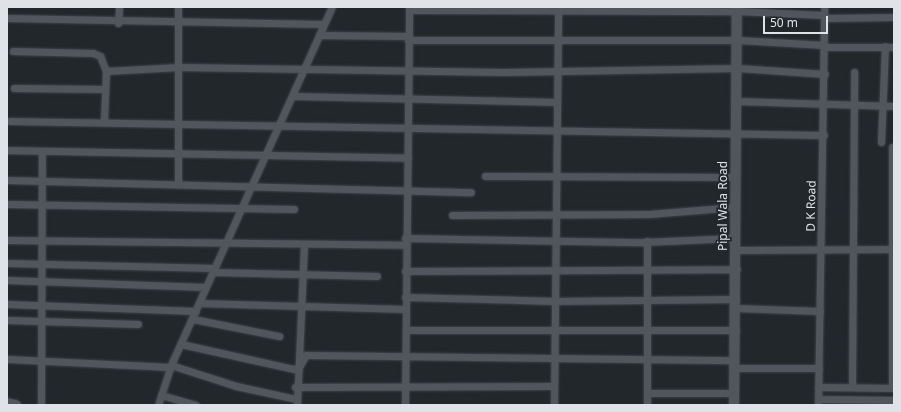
<!DOCTYPE html>
<style>
body{margin:0}
#map{position:relative;width:901px;height:412px;overflow:hidden;background:#22272c;font-family:"Noto Sans",sans-serif}
div>[style]{position:absolute}
.roads{filter:drop-shadow(0 0 1px #3f4247) drop-shadow(0 0 1px #3f4247)}
.street>*{height:7px;margin:-3.5px;padding:0 3.5px;transform-origin:3.5px;border-radius:3.5px;background:#51565c}
.secondary>*{height:10px;margin:-5px;padding:0 5px;transform-origin:5px;border-radius:5px;background:#51565c}
span{translate:-50% -50%;white-space:nowrap;text-align:center;line-height:1.15;-webkit-text-stroke:3.5px #22272c;paint-order:stroke}
.street-label{font-size:12px;color:#dfe2e6}
.frame{position:absolute;inset:0;border:8px solid #dfe2e6;pointer-events:none}
.scale{position:absolute;left:763px;top:16px;width:65px;height:18px;box-sizing:border-box;border:2px solid #dfe2e6;border-top:0;padding-left:5px;font-size:12px;line-height:14px;white-space:nowrap;color:#dfe2e6;-webkit-text-stroke:3px #22272c;paint-order:stroke}
</style>
<div id="map">
<div class="roads">
<div class="street">
<i style="left:409px;top:10px;width:328px;rotate:0.2deg"></i>
<i style="left:737px;top:11px;width:87px;rotate:2.6deg"></i>
<i style="left:7px;top:18px;width:316px;rotate:1.1deg"></i>
<i style="left:825px;top:18px;width:69px;rotate:-0.8deg"></i>
<i style="left:118px;top:23px;width:16px;rotate:-86deg"></i>
<i style="left:319px;top:35px;width:89px;rotate:0.6deg"></i>
<i style="left:408px;top:40px;width:330px"></i>
<i style="left:738px;top:40px;width:87px;rotate:3.3deg"></i>
<i style="left:825px;top:47px;width:69px"></i>
<i style="left:13px;top:51px;width:80px;rotate:1.4deg"></i>
<i style="left:93px;top:53px;width:8px;rotate:23deg"></i>
<i style="left:100px;top:56px;width:16px;rotate:68deg"></i>
<i style="left:106px;top:71px;width:73px;rotate:-3.1deg"></i>
<i style="left:179px;top:67px;width:324px;rotate:0.9deg"></i>
<i style="left:503px;top:72px;width:235px;rotate:-1deg"></i>
<i style="left:738px;top:68px;width:87px;rotate:3.9deg"></i>
<i style="left:14px;top:88px;width:91px;rotate:0.6deg"></i>
<i style="left:294px;top:96px;width:263px;rotate:1.3deg"></i>
<i style="left:737px;top:101px;width:157px;rotate:1.8deg"></i>
<i style="left:10px;top:121px;width:814px;rotate:0.99deg"></i>
<i style="left:104px;top:121px;width:50px;rotate:-87.7deg"></i>
<i style="left:881px;top:142px;width:96px;rotate:-87.6deg"></i>
<i style="left:7px;top:150px;width:401px;rotate:1.1deg"></i>
<i style="left:485px;top:176px;width:251px;rotate:0.2deg"></i>
<i style="left:7px;top:180px;width:464px;rotate:1.5deg"></i>
<i style="left:178px;top:184px;width:177px;rotate:-90deg"></i>
<i style="left:7px;top:204px;width:287px;rotate:1deg"></i>
<i style="left:452px;top:215px;width:197px;rotate:-0.3deg"></i>
<i style="left:649px;top:214px;width:87px;rotate:-4.6deg"></i>
<i style="left:405px;top:238px;width:238px;rotate:1deg"></i>
<i style="left:643px;top:242px;width:92px;rotate:-2.5deg"></i>
<i style="left:7px;top:240px;width:398px;rotate:0.7deg"></i>
<i style="left:736px;top:250px;width:158px;rotate:-0.4deg"></i>
<i style="left:7px;top:263px;width:208px;rotate:1.4deg"></i>
<i style="left:405px;top:271px;width:332px;rotate:-0.3deg"></i>
<i style="left:213px;top:272px;width:164px;rotate:1.4deg"></i>
<i style="left:7px;top:280px;width:199px;rotate:2deg"></i>
<i style="left:405px;top:297px;width:149px;rotate:1.5deg"></i>
<i style="left:554px;top:301px;width:182px;rotate:-0.6deg"></i>
<i style="left:199px;top:303px;width:206px;rotate:1.7deg"></i>
<i style="left:7px;top:304px;width:189px;rotate:2.1deg"></i>
<i style="left:736px;top:308px;width:84px;rotate:2deg"></i>
<i style="left:193px;top:319px;width:88px;rotate:11.2deg"></i>
<i style="left:7px;top:320px;width:131px;rotate:1.7deg"></i>
<i style="left:406px;top:330px;width:330px"></i>
<i style="left:181px;top:344px;width:116px;rotate:12.5deg"></i>
<i style="left:294px;top:369px;width:5px;rotate:-22deg"></i>
<i style="left:299px;top:367px;width:14px;rotate:-60deg"></i>
<i style="left:306px;top:355px;width:429px;rotate:0.7deg"></i>
<i style="left:7px;top:359px;width:163px;rotate:2.8deg"></i>
<i style="left:171px;top:365px;width:68px;rotate:17.9deg"></i>
<i style="left:236px;top:386px;width:61px;rotate:12.2deg"></i>
<i style="left:735px;top:368px;width:84px"></i>
<i style="left:295px;top:387px;width:259px;rotate:-0.2deg"></i>
<i style="left:818px;top:387px;width:76px;rotate:0.8deg"></i>
<i style="left:852px;top:387px;width:315px;rotate:-89.6deg"></i>
<i style="left:892px;top:388px;width:241px;rotate:-90deg"></i>
<i style="left:647px;top:393px;width:87px"></i>
<i style="left:161px;top:395px;width:36px;rotate:16deg"></i>
<i style="left:818px;top:399px;width:76px;rotate:0.8deg"></i>
<i style="left:41px;top:405px;width:254px;rotate:-89.8deg"></i>
<i style="left:158px;top:405px;width:40px;rotate:-72deg"></i>
<i style="left:170px;top:367px;width:395px;rotate:-65.8deg"></i>
<i style="left:297px;top:405px;width:161px;rotate:-87.5deg"></i>
<i style="left:405px;top:405px;width:398px;rotate:-89.4deg"></i>
<i style="left:554px;top:405px;width:398px;rotate:-89.4deg"></i>
<i style="left:647px;top:405px;width:164px;rotate:-90deg"></i>
<i style="left:818px;top:405px;width:398px;rotate:-89.1deg"></i>
</div>
<div class="secondary">
<i style="left:7px;top:403px;width:9px;rotate:13deg"></i>
<i style="left:734px;top:405px;width:398px;rotate:-89.6deg"></i>
</div>
</div>
<div class="street-label">
<span style="left:723px;top:206px;rotate:-90deg">Pipal Wala Road</span>
<span style="left:811px;top:206px;rotate:-89deg">D K Road</span>
</div>
<div class="frame"></div>
<div class="scale">50 m</div>
</div>
